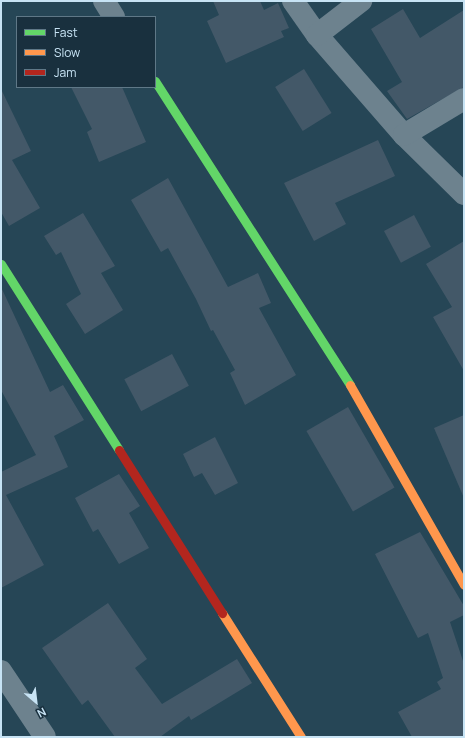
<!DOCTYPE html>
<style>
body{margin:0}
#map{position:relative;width:465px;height:738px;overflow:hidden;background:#264656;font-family:Manrope,sans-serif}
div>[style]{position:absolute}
.building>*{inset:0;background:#435868;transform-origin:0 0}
.street>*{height:22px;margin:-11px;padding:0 11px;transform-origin:11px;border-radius:11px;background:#6d828e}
.fast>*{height:9px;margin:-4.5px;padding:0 4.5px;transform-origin:4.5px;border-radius:4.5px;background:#63d668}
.slow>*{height:9px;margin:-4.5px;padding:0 4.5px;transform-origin:4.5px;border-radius:4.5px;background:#ff974d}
.jam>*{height:9px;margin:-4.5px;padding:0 4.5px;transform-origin:4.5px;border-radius:4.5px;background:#b3261e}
span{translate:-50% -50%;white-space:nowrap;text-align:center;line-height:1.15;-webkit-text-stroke:3px #19303e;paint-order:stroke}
.frame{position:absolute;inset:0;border:2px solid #c7e3f4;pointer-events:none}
.legend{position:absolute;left:16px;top:16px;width:140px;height:72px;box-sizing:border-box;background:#19303e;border:1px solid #5f7887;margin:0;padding:5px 7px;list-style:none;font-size:12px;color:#c7e3f4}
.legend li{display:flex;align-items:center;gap:8px;height:20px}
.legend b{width:20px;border:1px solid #5f7887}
.north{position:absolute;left:16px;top:682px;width:40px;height:40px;-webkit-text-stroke:3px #19303e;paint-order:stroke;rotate:152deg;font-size:11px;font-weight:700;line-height:16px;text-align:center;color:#c7e3f4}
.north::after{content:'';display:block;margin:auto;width:14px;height:18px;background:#c7e3f4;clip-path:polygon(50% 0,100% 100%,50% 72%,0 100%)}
</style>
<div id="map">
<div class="building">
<i style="clip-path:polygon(213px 1px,260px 1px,264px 10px,278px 3px,289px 28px,281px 31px,284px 37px,226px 63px,207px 21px,219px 15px)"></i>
<i style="clip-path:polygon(403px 9px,420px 38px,464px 10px,464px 87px,407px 119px,387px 91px,402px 82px,371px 29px)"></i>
<i style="left:304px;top:69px;width:52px;height:34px;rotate:58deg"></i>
<i style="clip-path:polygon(71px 87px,122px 87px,146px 142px,99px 162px,87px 132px,92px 129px)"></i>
<i style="clip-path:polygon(1px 89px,31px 151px,12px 160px,40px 208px,9px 226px,1px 212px)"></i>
<i style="clip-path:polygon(378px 140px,395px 176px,335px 203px,346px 224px,314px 241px,284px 183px)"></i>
<i style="clip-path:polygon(168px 178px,228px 287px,258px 273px,271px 303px,259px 308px,296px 375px,245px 405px,230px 373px,235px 370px,213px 330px,211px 331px,196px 299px,168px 248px,161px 252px,131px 200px)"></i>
<i style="clip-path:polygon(83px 213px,115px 266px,101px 273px,123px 310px,85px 334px,66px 304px,81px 294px,61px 252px,56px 255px,44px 236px)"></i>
<i style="left:414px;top:215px;width:36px;height:34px;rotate:62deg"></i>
<i style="clip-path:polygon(464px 241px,464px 371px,433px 317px,452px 307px,426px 264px)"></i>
<i style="clip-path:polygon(1px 287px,50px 392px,63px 385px,84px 420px,54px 436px,68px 467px,6px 495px,44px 565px,1px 588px,1px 472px,36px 455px,1px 390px)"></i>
<i style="left:172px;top:354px;width:36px;height:54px;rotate:62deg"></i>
<i style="left:348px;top:407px;width:93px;height:48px;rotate:60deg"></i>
<i style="clip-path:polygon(464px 415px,464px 498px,434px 428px)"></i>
<i style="clip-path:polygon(215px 437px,238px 483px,215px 495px,202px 473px,194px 477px,183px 454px)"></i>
<i style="clip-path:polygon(119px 474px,140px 506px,129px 513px,149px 548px,119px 564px,98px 529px,93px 532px,75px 498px)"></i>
<i style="clip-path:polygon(420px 532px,464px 606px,464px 615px,450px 622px,464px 664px,464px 737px,412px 737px,398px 712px,441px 689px,437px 682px,443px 678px,428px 633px,418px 638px,375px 554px)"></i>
<i style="clip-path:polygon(108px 603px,147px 659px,135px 668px,162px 704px,237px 659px,252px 683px,191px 720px,189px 716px,160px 737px,115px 737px,88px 700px,82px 705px,42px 648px)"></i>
</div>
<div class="street">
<i style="left:104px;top:1px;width:19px;rotate:58deg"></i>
<i style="left:293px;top:1px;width:42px;rotate:54.8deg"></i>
<i style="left:317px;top:35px;width:133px;rotate:49deg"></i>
<i style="left:404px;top:135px;width:84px;rotate:44.5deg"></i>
<i style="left:317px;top:35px;width:56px;rotate:-37.7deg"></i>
<i style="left:404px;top:135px;width:70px;rotate:-31deg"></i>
<i style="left:1px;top:671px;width:79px;rotate:56.3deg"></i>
</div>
<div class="fast">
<i style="left:155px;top:81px;width:361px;rotate:57.3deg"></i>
<i style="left:1px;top:264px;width:220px;rotate:57.6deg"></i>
</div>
<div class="slow">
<i style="left:350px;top:385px;width:230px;rotate:60.3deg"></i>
<i style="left:222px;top:613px;width:147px;rotate:57.5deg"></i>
</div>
<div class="jam">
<i style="left:119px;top:450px;width:193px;rotate:57.7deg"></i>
</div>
<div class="frame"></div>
<ul class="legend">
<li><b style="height:5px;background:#63d668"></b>Fast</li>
<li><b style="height:5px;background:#ff974d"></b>Slow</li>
<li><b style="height:5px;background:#b3261e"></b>Jam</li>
</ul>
<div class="north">N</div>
</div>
